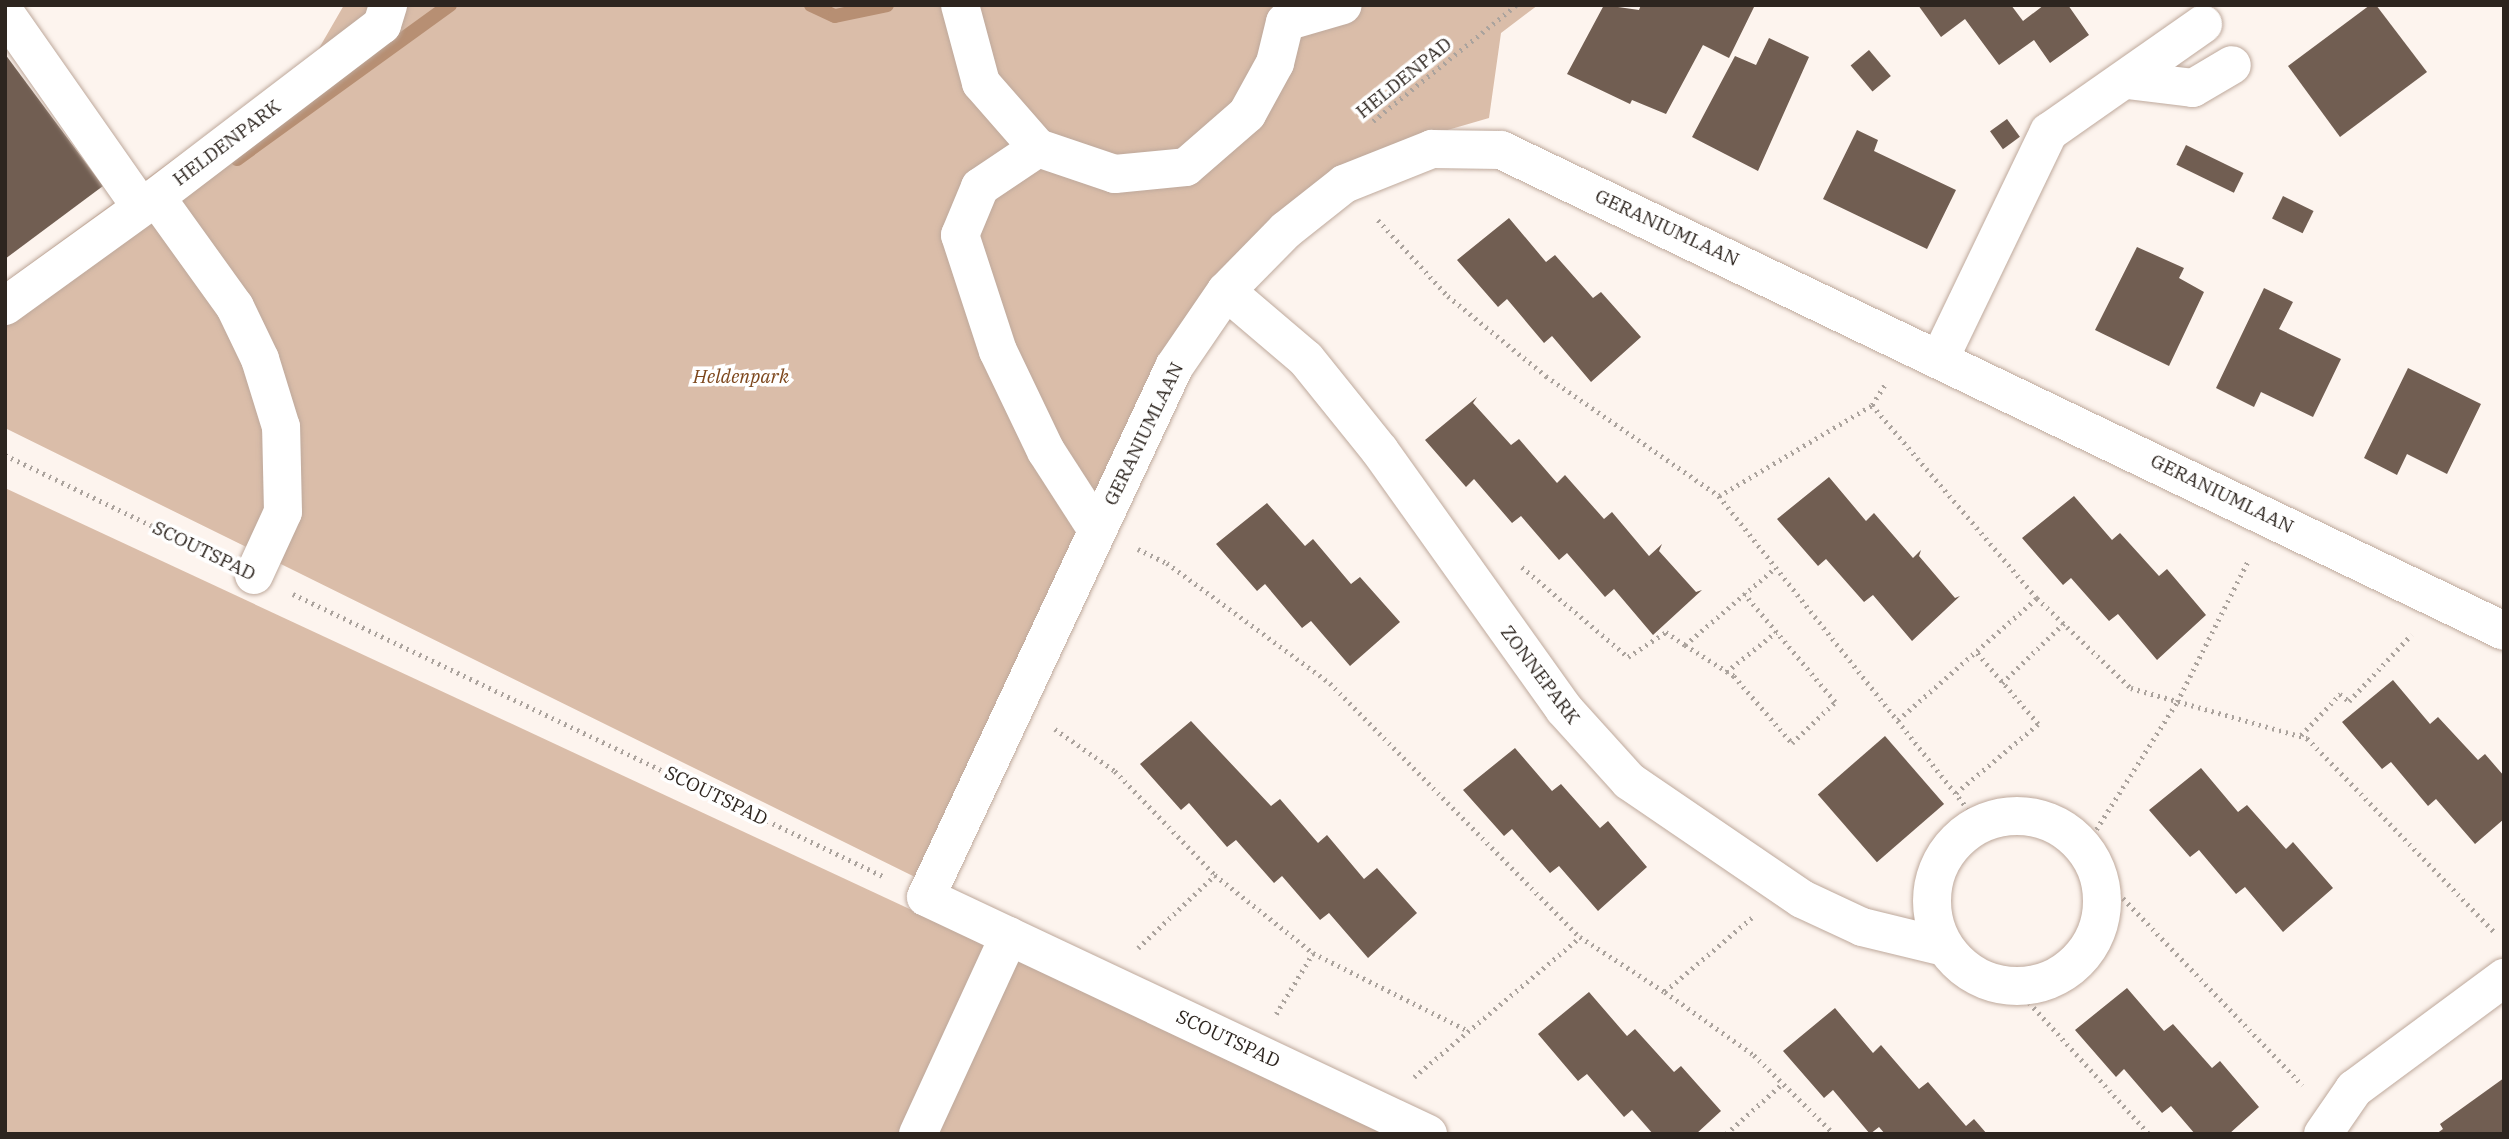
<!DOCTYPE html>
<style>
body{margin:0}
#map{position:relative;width:2509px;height:1139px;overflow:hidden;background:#fdf4ee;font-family:"IBM Plex Serif",serif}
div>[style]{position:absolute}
.green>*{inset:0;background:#dabda9}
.stream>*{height:14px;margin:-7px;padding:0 7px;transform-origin:7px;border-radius:7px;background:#b78f73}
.building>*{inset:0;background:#715e52;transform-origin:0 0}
.path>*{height:4.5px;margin-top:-2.25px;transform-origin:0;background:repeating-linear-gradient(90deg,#aba39d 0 2px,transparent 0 7px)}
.roads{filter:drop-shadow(0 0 2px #bea99c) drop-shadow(0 0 2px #bea99c)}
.minor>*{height:38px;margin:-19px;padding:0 19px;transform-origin:19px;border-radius:19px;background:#fff}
.minor>.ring{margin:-19px;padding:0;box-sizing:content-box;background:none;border:38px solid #fff;border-radius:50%}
span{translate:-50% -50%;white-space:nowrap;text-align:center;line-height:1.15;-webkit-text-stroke:7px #fff;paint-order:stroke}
.street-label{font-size:19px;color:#2d251f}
.park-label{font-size:19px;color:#7d471c;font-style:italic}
.frame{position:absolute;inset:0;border:7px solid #2d251f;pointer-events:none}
</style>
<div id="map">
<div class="green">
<i style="clip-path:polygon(344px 5px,1538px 5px,1501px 33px,1489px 118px,1427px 136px,1271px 224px,917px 878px,5px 428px,5px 282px,314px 57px)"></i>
<i style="clip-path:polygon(5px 488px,1393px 1134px,5px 1134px)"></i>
</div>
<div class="stream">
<i style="left:811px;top:5px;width:26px;rotate:25deg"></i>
<i style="left:835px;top:16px;width:53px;rotate:-11.9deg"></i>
<i style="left:237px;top:159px;width:263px;rotate:-35.9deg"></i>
</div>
<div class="building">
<i style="clip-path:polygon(1604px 5px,1639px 10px,1641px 5px,1755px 5px,1729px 58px,1703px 45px,1666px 114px,1632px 100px,1630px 104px,1567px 74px)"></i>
<i style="clip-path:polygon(1918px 5px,2011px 5px,2023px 21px,2044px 5px,2068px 5px,2089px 35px,2050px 63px,2034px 40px,1999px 65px,1965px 19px,1941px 37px)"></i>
<i style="clip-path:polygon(2370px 5px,2376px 5px,2427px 72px,2340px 137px,2288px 66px)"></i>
<i style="clip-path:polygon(1769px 38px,1809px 57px,1758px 171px,1692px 137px,1735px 56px,1756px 65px)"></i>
<i style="left:1869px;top:50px;width:34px;height:24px;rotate:50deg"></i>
<i style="clip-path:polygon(5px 54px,103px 186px,5px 259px)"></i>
<i style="left:2007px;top:119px;width:22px;height:21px;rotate:54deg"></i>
<i style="clip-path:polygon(1857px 130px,1878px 140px,1874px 151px,1956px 190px,1927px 249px,1823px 199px)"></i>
<i style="left:2186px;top:145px;width:64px;height:22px;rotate:26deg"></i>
<i style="left:2283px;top:196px;width:34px;height:25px;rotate:26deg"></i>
<i style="clip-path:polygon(1509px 218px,1546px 262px,1555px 255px,1593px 298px,1601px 292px,1641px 337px,1591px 382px,1552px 336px,1544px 343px,1507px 299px,1498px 307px,1457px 260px)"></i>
<i style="clip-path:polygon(2137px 247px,2184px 268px,2179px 278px,2204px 292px,2169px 366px,2095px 330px)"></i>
<i style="clip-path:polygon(2264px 288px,2293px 302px,2279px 329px,2341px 359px,2313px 417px,2261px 392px,2254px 407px,2216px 388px)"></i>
<i style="clip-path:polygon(2408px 368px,2481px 404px,2447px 474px,2407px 454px,2397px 475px,2364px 458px)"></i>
<i style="clip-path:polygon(1477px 397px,1473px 403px,1511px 445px,1519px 439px,1557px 483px,1565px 475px,1604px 519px,1612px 512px,1649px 556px,1662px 544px,1659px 551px,1696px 592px,1702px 590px,1653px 635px,1614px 589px,1605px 597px,1567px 553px,1559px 560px,1521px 516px,1512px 523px,1474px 479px,1466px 487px,1425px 440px)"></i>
<i style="clip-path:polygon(1829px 477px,1866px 521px,1874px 513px,1913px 558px,1921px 550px,1919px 556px,1955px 598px,1960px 596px,1912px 641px,1873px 595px,1864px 602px,1826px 559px,1818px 566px,1777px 519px)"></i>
<i style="clip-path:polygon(2074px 496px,2112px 540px,2120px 533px,2159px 576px,2167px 569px,2206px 615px,2157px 660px,2118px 614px,2109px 621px,2071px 578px,2063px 585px,2022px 538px)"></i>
<i style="clip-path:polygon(1267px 503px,1305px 546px,1313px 539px,1351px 584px,1360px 577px,1400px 622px,1350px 666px,1311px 621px,1302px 628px,1265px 584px,1257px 591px,1216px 544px)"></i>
<i style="clip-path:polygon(2393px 680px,2430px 724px,2438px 717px,2478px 760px,2485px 754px,2504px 776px,2504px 819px,2475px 844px,2436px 799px,2428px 806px,2391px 762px,2382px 769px,2342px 722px)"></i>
<i style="clip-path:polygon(1191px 721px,1271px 806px,1280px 799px,1318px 843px,1327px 835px,1364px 879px,1377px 868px,1417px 913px,1368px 958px,1329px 913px,1320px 920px,1282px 876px,1274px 883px,1236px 840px,1227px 847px,1189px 803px,1181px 810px,1140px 764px)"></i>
<i style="left:1885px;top:736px;width:90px;height:89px;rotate:49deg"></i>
<i style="clip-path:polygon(1515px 748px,1552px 791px,1561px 784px,1600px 828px,1608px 821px,1647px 867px,1598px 911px,1559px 866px,1550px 873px,1512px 829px,1504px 836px,1463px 790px)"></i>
<i style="clip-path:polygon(2201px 768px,2238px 812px,2247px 805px,2286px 849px,2293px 842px,2333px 888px,2283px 932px,2245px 887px,2236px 894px,2199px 850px,2190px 857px,2149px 810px)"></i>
<i style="clip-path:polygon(2127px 988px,2164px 1031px,2173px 1024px,2212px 1068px,2220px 1061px,2259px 1107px,2229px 1134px,2195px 1134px,2171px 1106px,2162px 1113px,2124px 1069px,2116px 1077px,2075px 1030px)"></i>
<i style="clip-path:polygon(1589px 992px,1627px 1036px,1635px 1029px,1674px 1072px,1681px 1066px,1721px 1111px,1696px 1134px,1653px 1134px,1632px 1110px,1624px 1117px,1587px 1074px,1578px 1081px,1538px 1034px)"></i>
<i style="clip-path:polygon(1835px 1008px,1873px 1053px,1881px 1045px,1919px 1089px,1928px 1082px,1966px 1126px,1974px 1119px,1987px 1134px,1885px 1134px,1879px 1127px,1870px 1134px,1833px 1090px,1824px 1098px,1783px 1051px)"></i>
<i style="clip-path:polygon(2504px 1078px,2504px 1134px,2436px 1134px,2443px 1129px,2440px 1124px)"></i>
</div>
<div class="path">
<i style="left:1373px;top:121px;width:184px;rotate:-39deg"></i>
<i style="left:1378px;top:220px;width:103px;rotate:47.4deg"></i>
<i style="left:1448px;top:296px;width:127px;rotate:39.2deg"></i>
<i style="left:1546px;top:376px;width:211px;rotate:34.7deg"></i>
<i style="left:1719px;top:496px;width:418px;rotate:51.5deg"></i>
<i style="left:1872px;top:405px;width:254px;rotate:49.5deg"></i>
<i style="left:2037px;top:598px;width:130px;rotate:43.8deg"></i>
<i style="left:2131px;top:688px;width:183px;rotate:15.9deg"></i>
<i style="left:2307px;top:738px;width:272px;rotate:46deg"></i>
<i style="left:5px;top:455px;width:231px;rotate:25.7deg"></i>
<i style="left:1719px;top:496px;width:178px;rotate:-30.7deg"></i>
<i style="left:1872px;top:405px;width:26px;rotate:-58deg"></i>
<i style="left:1138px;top:549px;width:32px;rotate:26deg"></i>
<i style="left:1167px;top:563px;width:202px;rotate:36.4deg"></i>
<i style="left:1330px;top:683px;width:356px;rotate:45.5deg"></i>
<i style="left:1522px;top:567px;width:139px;rotate:40.3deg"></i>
<i style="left:1628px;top:657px;width:45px;rotate:-33.3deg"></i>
<i style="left:1666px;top:632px;width:23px;rotate:34deg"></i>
<i style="left:1685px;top:645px;width:117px;rotate:-40.5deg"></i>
<i style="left:293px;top:594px;width:656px;rotate:25.55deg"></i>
<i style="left:1685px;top:645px;width:58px;rotate:32.3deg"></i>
<i style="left:1734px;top:676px;width:89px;rotate:49.1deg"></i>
<i style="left:1792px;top:743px;width:59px;rotate:-43.6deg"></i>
<i style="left:1835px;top:702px;width:141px;rotate:-130.1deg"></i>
<i style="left:1726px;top:672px;width:64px;rotate:-38.7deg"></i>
<i style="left:2002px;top:683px;width:86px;rotate:-44.1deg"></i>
<i style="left:1898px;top:720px;width:185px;rotate:-41.3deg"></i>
<i style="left:1055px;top:729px;width:73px;rotate:35deg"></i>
<i style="left:1115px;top:771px;width:144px;rotate:46.1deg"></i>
<i style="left:1215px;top:875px;width:125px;rotate:38.5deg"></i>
<i style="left:1313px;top:953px;width:174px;rotate:26.6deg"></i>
<i style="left:2301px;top:735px;width:57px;rotate:-46.4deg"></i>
<i style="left:2340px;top:694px;width:11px;rotate:38deg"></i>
<i style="left:2349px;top:701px;width:91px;rotate:-46.8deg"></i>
<i style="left:1956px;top:793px;width:107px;rotate:-40.1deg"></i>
<i style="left:2038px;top:724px;width:95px;rotate:-130.7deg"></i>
<i style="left:2085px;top:847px;width:172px;rotate:-57.6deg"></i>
<i style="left:2177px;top:702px;width:160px;rotate:-63.3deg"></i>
<i style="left:2099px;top:873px;width:294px;rotate:46.2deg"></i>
<i style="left:1752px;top:918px;width:114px;rotate:139.6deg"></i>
<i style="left:1665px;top:992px;width:109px;rotate:35.3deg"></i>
<i style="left:1754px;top:1055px;width:112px;rotate:44.6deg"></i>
<i style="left:1138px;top:948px;width:106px;rotate:-43.5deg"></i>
<i style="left:2015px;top:987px;width:199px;rotate:47.6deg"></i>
<i style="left:1276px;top:1014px;width:71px;rotate:-58.8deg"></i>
<i style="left:1414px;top:1077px;width:217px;rotate:-40.1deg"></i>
<i style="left:1580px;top:937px;width:101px;rotate:32.9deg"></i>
<i style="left:1726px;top:1134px;width:76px;rotate:-41.8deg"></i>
</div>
<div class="roads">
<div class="minor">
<i style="left:960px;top:5px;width:81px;rotate:74.9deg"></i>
<i style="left:981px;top:83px;width:86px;rotate:48.8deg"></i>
<i style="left:1038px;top:148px;width:81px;rotate:18.7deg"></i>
<i style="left:1115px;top:174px;width:71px;rotate:-5.6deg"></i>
<i style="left:1186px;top:167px;width:81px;rotate:-41deg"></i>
<i style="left:1247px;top:114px;width:58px;rotate:-61.2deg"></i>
<i style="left:1275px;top:63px;width:42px;rotate:-76.3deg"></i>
<i style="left:1285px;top:22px;width:60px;rotate:-16.3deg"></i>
<i style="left:5px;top:13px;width:237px;rotate:55deg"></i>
<i style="left:2127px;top:80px;width:66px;rotate:6.9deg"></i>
<i style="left:2193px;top:88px;width:45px;rotate:-30.5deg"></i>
<i style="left:1038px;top:148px;width:70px;rotate:146.1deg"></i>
<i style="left:980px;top:187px;width:52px;rotate:112.6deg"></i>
<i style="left:960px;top:235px;width:122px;rotate:71.9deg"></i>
<i style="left:998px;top:351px;width:111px;rotate:64.4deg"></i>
<i style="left:1046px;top:451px;width:94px;rotate:57.2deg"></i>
<i style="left:1226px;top:291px;width:105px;rotate:40.4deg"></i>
<i style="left:1306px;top:359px;width:118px;rotate:51.2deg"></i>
<i style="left:1380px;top:451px;width:317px;rotate:54.5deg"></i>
<i style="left:1564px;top:709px;width:97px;rotate:47.9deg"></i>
<i style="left:1629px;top:781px;width:209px;rotate:34.3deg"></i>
<i style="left:1802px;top:899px;width:66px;rotate:25deg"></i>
<i style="left:1862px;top:927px;width:84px;rotate:13.7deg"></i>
<i style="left:5px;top:306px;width:186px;rotate:-35.8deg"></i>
<i style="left:1940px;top:358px;width:251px;rotate:-64.3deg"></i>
<i style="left:2049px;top:132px;width:188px;rotate:-35deg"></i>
<i style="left:254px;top:575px;width:69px;rotate:-65.3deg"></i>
<i style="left:283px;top:512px;width:85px;rotate:-91.3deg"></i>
<i style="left:281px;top:427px;width:71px;rotate:-107.2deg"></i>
<i style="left:260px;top:359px;width:58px;rotate:-115.7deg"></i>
<i style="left:235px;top:307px;width:135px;rotate:-125.7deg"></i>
<i style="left:156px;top:197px;width:284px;rotate:-37.3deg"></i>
<i style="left:382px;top:25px;width:21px;rotate:-73deg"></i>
<i class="ring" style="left:1932px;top:816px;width:132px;height:132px"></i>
<i style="left:918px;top:1134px;width:218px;rotate:-65.3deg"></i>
<i style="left:1428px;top:1134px;width:555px;rotate:-154.73deg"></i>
<i style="left:926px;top:897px;width:585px;rotate:-64.92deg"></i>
<i style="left:1174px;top:367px;width:92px;rotate:-55.6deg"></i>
<i style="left:1226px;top:291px;width:86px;rotate:-45.5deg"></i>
<i style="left:1286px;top:230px;width:74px;rotate:-38.4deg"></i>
<i style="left:1344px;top:184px;width:95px;rotate:-21.7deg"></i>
<i style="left:1432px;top:149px;width:69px;rotate:0.8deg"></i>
<i style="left:1501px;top:150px;width:1112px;rotate:25.62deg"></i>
<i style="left:2323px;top:1134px;width:55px;rotate:-55.4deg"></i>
<i style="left:2354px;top:1089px;width:187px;rotate:-36.5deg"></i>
</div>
</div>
<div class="street-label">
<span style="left:1404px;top:78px;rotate:-39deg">HELDENPAD</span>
<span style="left:227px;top:143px;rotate:-37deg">HELDENPARK</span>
<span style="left:1667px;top:228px;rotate:25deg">GERANIUMLAAN</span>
<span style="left:1144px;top:434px;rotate:-64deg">GERANIUMLAAN</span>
<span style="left:2222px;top:494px;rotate:26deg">GERANIUMLAAN</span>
<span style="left:204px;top:551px;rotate:26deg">SCOUTSPAD</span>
<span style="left:1540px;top:675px;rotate:53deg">ZONNEPARK</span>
<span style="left:716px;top:796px;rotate:26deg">SCOUTSPAD</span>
<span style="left:1228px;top:1039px;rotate:25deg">SCOUTSPAD</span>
</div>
<div class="park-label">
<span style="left:741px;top:377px">Heldenpark</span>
</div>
<div class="frame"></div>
</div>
